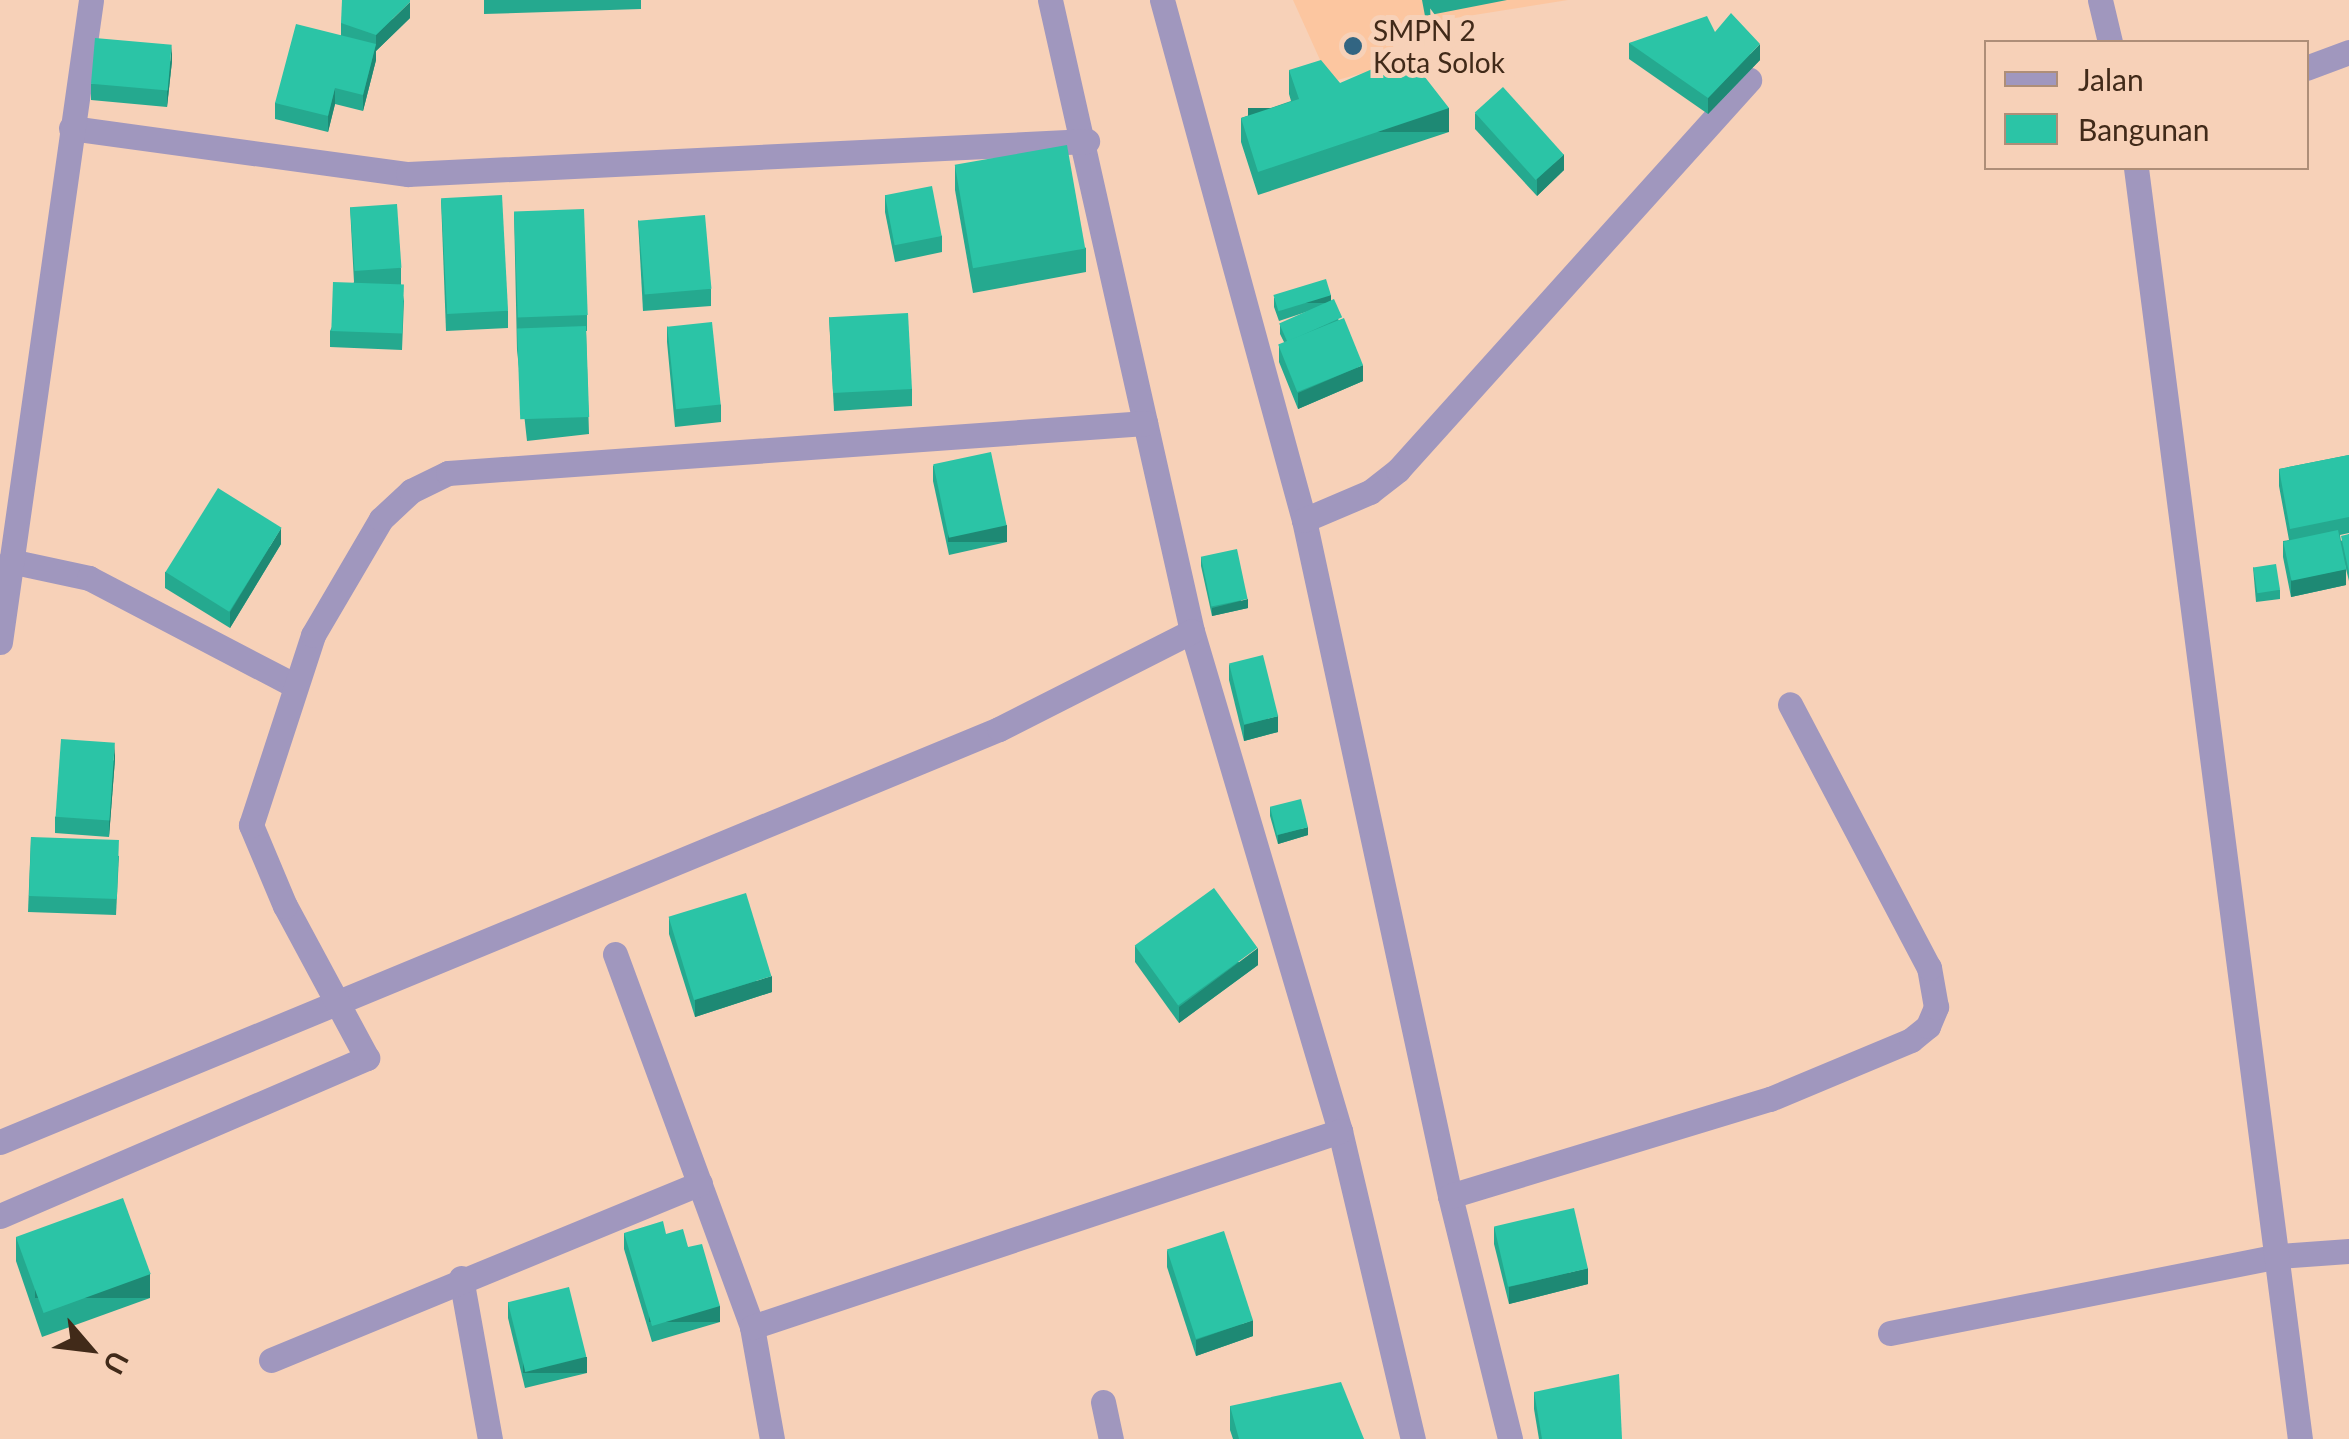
<!DOCTYPE html>
<style>
body{margin:0}
#map{position:relative;width:2349px;height:1439px;overflow:hidden;background:#f7d1b8;font-family:Lato,sans-serif}
div>[style]{position:absolute}
.built>*{inset:0;background:#fcc6a0}
.minor>*{height:25px;margin:-12.5px;padding:0 12.5px;transform-origin:12.5px;border-radius:12.5px;background:#a097be}
.tertiary>*{height:25px;margin:-12.5px;padding:0 12.5px;transform-origin:12.5px;border-radius:12.5px;background:#a097be}
.wall>*{inset:0;background:#25a98f}
.shaded-wall>*{inset:0;background:#1e8974;transform-origin:0 0}
.building>*{inset:0;background:#2bc4a6;transform-origin:0 0}
.dots>*{width:28px;height:28px;translate:-50% -50%;box-sizing:border-box;border:5px solid #f7d1b8;border-radius:50%}
span{translate:-50% -50%;white-space:nowrap;text-align:center;line-height:1.15;-webkit-text-stroke:10px #f7d1b8;paint-order:stroke}
.poi-label{font-size:28px;color:#412a19}
.left{translate:0 -50%;text-align:left}
.legend{position:absolute;left:1984px;top:40px;width:325px;height:130px;box-sizing:border-box;background:#f7d1b8;border:2px solid #ae8e78;margin:0;padding:12px 18px;list-style:none;font-size:30px;color:#412a19}
.legend li{display:flex;align-items:center;gap:20px;height:50px}
.legend b{width:50px;border:2px solid #ae8e78}
.north{position:absolute;left:40px;top:1299px;width:100px;height:100px;-webkit-text-stroke:8px #f7d1b8;paint-order:stroke;rotate:118deg;font-size:28px;font-weight:700;line-height:40px;text-align:center;color:#412a19}
.north::after{content:'';display:block;margin:auto;width:35px;height:45px;background:#412a19;clip-path:polygon(50% 0,100% 100%,50% 72%,0 100%)}
</style>
<div id="map">
<div class="built">
<i style="clip-path:polygon(1293px 0,1568px 0,1386px 29px,1400px 63px,1330px 82px)"></i>
</div>
<div class="minor">
<i style="left:1050px;top:0;width:647px;rotate:77.32deg"></i>
<i style="left:1192px;top:631px;width:521px;rotate:73.51deg"></i>
<i style="left:1340px;top:1131px;width:317px;rotate:76.7deg"></i>
<i style="left:1162px;top:0;width:539px;rotate:74.73deg"></i>
<i style="left:1304px;top:520px;width:692px;rotate:77.81deg"></i>
<i style="left:1450px;top:1196px;width:250px;rotate:76.1deg"></i>
<i style="left:2306px;top:68px;width:46px;rotate:-20.4deg"></i>
<i style="left:71px;top:128px;width:340px;rotate:7.8deg"></i>
<i style="left:408px;top:174px;width:680px;rotate:-2.78deg"></i>
<i style="left:1304px;top:520px;width:72px;rotate:-23deg"></i>
<i style="left:1370px;top:492px;width:36px;rotate:-38deg"></i>
<i style="left:1398px;top:470px;width:525px;rotate:-48.01deg"></i>
<i style="left:10px;top:561px;width:81px;rotate:12.1deg"></i>
<i style="left:89px;top:578px;width:233px;rotate:27.6deg"></i>
<i style="left:0;top:642px;width:648px;rotate:-81.93deg"></i>
<i style="left:615px;top:954px;width:397px;rotate:69.8deg"></i>
<i style="left:752px;top:1327px;width:114px;rotate:79.9deg"></i>
<i style="left:0;top:1142px;width:1081px;rotate:-22.46deg"></i>
<i style="left:999px;top:729px;width:216px;rotate:-26.9deg"></i>
<i style="left:1450px;top:1196px;width:334px;rotate:-16.9deg"></i>
<i style="left:1770px;top:1099px;width:153px;rotate:-22.7deg"></i>
<i style="left:1911px;top:1040px;width:22px;rotate:-39deg"></i>
<i style="left:1928px;top:1026px;width:21px;rotate:-67deg"></i>
<i style="left:1936px;top:1007px;width:40px;rotate:-100deg"></i>
<i style="left:1929px;top:968px;width:298px;rotate:-117.8deg"></i>
<i style="left:0;top:1216px;width:400px;rotate:-23.3deg"></i>
<i style="left:367px;top:1058px;width:173px;rotate:-118.3deg"></i>
<i style="left:285px;top:906px;width:88px;rotate:-112.8deg"></i>
<i style="left:251px;top:825px;width:200px;rotate:-71.9deg"></i>
<i style="left:313px;top:635px;width:134px;rotate:-59.6deg"></i>
<i style="left:381px;top:519px;width:41px;rotate:-43deg"></i>
<i style="left:411px;top:491px;width:41px;rotate:-25.9deg"></i>
<i style="left:448px;top:473px;width:699px;rotate:-4.1deg"></i>
<i style="left:461px;top:1278px;width:164px;rotate:79.8deg"></i>
<i style="left:752px;top:1327px;width:620px;rotate:-18.43deg"></i>
<i style="left:1890px;top:1333px;width:396px;rotate:-11.2deg"></i>
<i style="left:2278px;top:1256px;width:71px;rotate:-4deg"></i>
<i style="left:271px;top:1360px;width:464px;rotate:-22.4deg"></i>
<i style="left:1103px;top:1402px;width:38px;rotate:78deg"></i>
</div>
<div class="tertiary">
<i style="left:2100px;top:0;width:43px;rotate:76.6deg"></i>
<i style="left:2136px;top:168px;width:1282px;rotate:82.65deg"></i>
</div>
<div class="wall">
<i style="clip-path:polygon(484px 0,641px 0,641px 9px,484px 14px)"></i>
<i style="clip-path:polygon(1422px 0,1507px 0,1425px 16px)"></i>
<i style="clip-path:polygon(410px 18px,376px 51px,376px 60px,363px 111px,335px 104px,328px 132px,275px 119px,275px 103px,341px 35px,341px 23px)"></i>
<i style="clip-path:polygon(1715px 32px,1760px 60px,1708px 114px,1629px 59px,1629px 43px)"></i>
<i style="clip-path:polygon(172px 61px,167px 107px,91px 100px,91px 84px)"></i>
<i style="clip-path:polygon(1289px 70px,1340px 83px,1449px 132px,1258px 195px,1241px 142px,1241px 118px,1291px 101px,1289px 94px)"></i>
<i style="clip-path:polygon(1475px 113px,1564px 170px,1537px 196px,1475px 129px)"></i>
<i style="clip-path:polygon(955px 166px,1086px 248px,1086px 272px,973px 293px,955px 190px)"></i>
<i style="clip-path:polygon(885px 195px,942px 236px,942px 252px,895px 262px,885px 212px)"></i>
<i style="clip-path:polygon(441px 199px,508px 311px,508px 328px,446px 331px)"></i>
<i style="clip-path:polygon(350px 207px,401px 268px,401px 284px,404px 301px,402px 350px,330px 347px,330px 331px,354px 282px)"></i>
<i style="clip-path:polygon(514px 212px,587px 315px,587px 331px,586px 331px,589px 434px,527px 441px,517px 350px)"></i>
<i style="clip-path:polygon(638px 220px,711px 289px,711px 306px,643px 311px)"></i>
<i style="clip-path:polygon(1274px 298px,1331px 301px,1363px 381px,1298px 409px,1279px 362px,1279px 346px,1285px 344px,1280px 334px,1280px 325px,1315px 309px,1279px 321px,1274px 307px)"></i>
<i style="clip-path:polygon(829px 317px,912px 389px,912px 406px,834px 411px)"></i>
<i style="clip-path:polygon(667px 326px,721px 405px,721px 422px,675px 427px,667px 342px)"></i>
<i style="clip-path:polygon(2349px 455px,2349px 533px,2340px 535px,2341px 541px,2349px 534px,2349px 581px,2345px 565px,2346px 585px,2291px 597px,2283px 557px,2283px 541px,2289px 540px,2279px 486px,2279px 469px)"></i>
<i style="clip-path:polygon(933px 465px,1007px 542px,949px 555px,933px 481px)"></i>
<i style="clip-path:polygon(281px 544px,230px 628px,165px 588px,165px 572px)"></i>
<i style="clip-path:polygon(1201px 557px,1248px 608px,1212px 616px,1201px 566px)"></i>
<i style="clip-path:polygon(2253px 567px,2280px 590px,2280px 599px,2256px 602px)"></i>
<i style="clip-path:polygon(1229px 664px,1278px 732px,1244px 741px,1229px 680px)"></i>
<i style="clip-path:polygon(115px 759px,109px 837px,55px 833px,55px 817px)"></i>
<i style="clip-path:polygon(1270px 807px,1308px 835px,1278px 844px,1270px 816px)"></i>
<i style="clip-path:polygon(31px 837px,119px 856px,116px 915px,28px 912px)"></i>
<i style="clip-path:polygon(669px 918px,772px 992px,695px 1017px,669px 934px)"></i>
<i style="clip-path:polygon(1135px 946px,1258px 965px,1179px 1023px,1135px 962px)"></i>
<i style="clip-path:polygon(1494px 1227px,1588px 1284px,1509px 1304px,1494px 1244px)"></i>
<i style="clip-path:polygon(624px 1233px,666px 1234px,688px 1247px,720px 1322px,652px 1342px,624px 1249px)"></i>
<i style="clip-path:polygon(16px 1237px,150px 1298px,42px 1337px,16px 1261px)"></i>
<i style="clip-path:polygon(1167px 1250px,1253px 1336px,1196px 1356px,1167px 1267px)"></i>
<i style="clip-path:polygon(508px 1302px,587px 1373px,525px 1388px,508px 1318px)"></i>
<i style="clip-path:polygon(1534px 1392px,1622px 1439px,1539px 1439px,1534px 1409px)"></i>
<i style="clip-path:polygon(1230px 1406px,1364px 1439px,1233px 1439px,1230px 1430px)"></i>
</div>
<div class="shaded-wall">
<i style="clip-path:polygon(410px 2px,410px 18px,376px 51px,376px 35px)"></i>
<i style="clip-path:polygon(376px 44px,376px 60px,363px 111px,363px 95px)"></i>
<i style="clip-path:polygon(1760px 44px,1760px 60px,1708px 114px,1708px 98px)"></i>
<i style="clip-path:polygon(172px 45px,172px 61px,167px 107px,167px 91px)"></i>
<i style="clip-path:polygon(335px 88px,335px 104px,328px 132px,328px 116px)"></i>
<i style="left:1449px;top:108px;width:24px;height:201px;rotate:90deg"></i>
<i style="clip-path:polygon(1564px 154px,1564px 170px,1537px 196px,1537px 179px)"></i>
<i style="left:1331px;top:295px;width:8px;height:55px;rotate:90deg"></i>
<i style="clip-path:polygon(1363px 365px,1363px 381px,1298px 409px,1298px 393px)"></i>
<i style="left:1007px;top:525px;width:17px;height:59px;rotate:90deg"></i>
<i style="clip-path:polygon(281px 528px,281px 544px,230px 628px,230px 612px)"></i>
<i style="clip-path:polygon(2346px 569px,2346px 585px,2291px 597px,2291px 580px)"></i>
<i style="clip-path:polygon(1248px 599px,1248px 608px,1212px 616px,1212px 608px)"></i>
<i style="clip-path:polygon(1278px 716px,1278px 732px,1244px 741px,1244px 725px)"></i>
<i style="clip-path:polygon(115px 743px,115px 759px,109px 837px,109px 820px)"></i>
<i style="clip-path:polygon(1308px 827px,1308px 835px,1278px 844px,1278px 835px)"></i>
<i style="clip-path:polygon(1258px 948px,1258px 965px,1179px 1023px,1179px 1007px)"></i>
<i style="clip-path:polygon(772px 976px,772px 992px,695px 1017px,695px 1000px)"></i>
<i style="clip-path:polygon(1588px 1268px,1588px 1284px,1509px 1304px,1509px 1287px)"></i>
<i style="left:150px;top:1274px;width:24px;height:115px;rotate:90deg"></i>
<i style="left:720px;top:1306px;width:16px;height:71px;rotate:90deg"></i>
<i style="clip-path:polygon(1253px 1320px,1253px 1336px,1196px 1356px,1196px 1340px)"></i>
<i style="left:587px;top:1357px;width:16px;height:64px;rotate:90deg"></i>
</div>
<div class="building">
<i style="clip-path:polygon(342px 0,410px 0,410px 2px,376px 35px,341px 23px)"></i>
<i style="clip-path:polygon(1731px 13px,1760px 44px,1708px 98px,1629px 43px,1707px 16px,1715px 32px)"></i>
<i style="clip-path:polygon(296px 24px,376px 44px,363px 95px,335px 88px,328px 116px,275px 103px)"></i>
<i style="left:95px;top:38px;width:77px;height:46px;rotate:5deg"></i>
<i style="clip-path:polygon(1407px 54px,1449px 108px,1258px 172px,1241px 118px,1299px 99px,1289px 70px,1321px 60px,1340px 83px)"></i>
<i style="left:1503px;top:87px;width:91px;height:38px;rotate:48deg"></i>
<i style="left:1067px;top:145px;width:105px;height:114px;rotate:80deg"></i>
<i style="left:932px;top:186px;width:51px;height:48px;rotate:79deg"></i>
<i style="left:502px;top:195px;width:116px;height:61px;rotate:87deg"></i>
<i style="left:397px;top:204px;width:64px;height:47px;rotate:86deg"></i>
<i style="left:584px;top:209px;width:106px;height:70px;rotate:88deg"></i>
<i style="left:705px;top:215px;width:74px;height:67px;rotate:85deg"></i>
<i style="left:1326px;top:279px;width:17px;height:55px;rotate:73deg"></i>
<i style="left:333px;top:282px;width:71px;height:49px;rotate:2deg"></i>
<i style="left:1334px;top:299px;width:20px;height:60px;rotate:66deg"></i>
<i style="left:908px;top:313px;width:76px;height:79px;rotate:87deg"></i>
<i style="left:1344px;top:318px;width:51px;height:71px;rotate:68deg"></i>
<i style="left:712px;top:322px;width:83px;height:45px;rotate:84deg"></i>
<i style="left:586px;top:326px;width:91px;height:69px;rotate:88deg"></i>
<i style="left:991px;top:452px;width:75px;height:59px;rotate:78deg"></i>
<i style="clip-path:polygon(2349px 455px,2349px 517px,2290px 529px,2279px 469px)"></i>
<i style="left:218px;top:488px;width:75px;height:99px;rotate:32deg"></i>
<i style="left:2338px;top:530px;width:40px;height:56px;rotate:78deg"></i>
<i style="clip-path:polygon(2349px 534px,2349px 572px,2341px 536px)"></i>
<i style="left:1237px;top:549px;width:51px;height:37px;rotate:78deg"></i>
<i style="left:2276px;top:564px;width:26px;height:23px;rotate:81deg"></i>
<i style="left:1263px;top:655px;width:63px;height:35px;rotate:76deg"></i>
<i style="left:61px;top:739px;width:54px;height:78px;rotate:4deg"></i>
<i style="left:1301px;top:799px;width:29px;height:32px;rotate:76deg"></i>
<i style="left:31px;top:837px;width:88px;height:59px;rotate:2deg"></i>
<i style="left:1214px;top:888px;width:74px;height:98px;rotate:54deg"></i>
<i style="left:746px;top:893px;width:87px;height:81px;rotate:73deg"></i>
<i style="left:123px;top:1198px;width:81px;height:114px;rotate:70deg"></i>
<i style="left:1574px;top:1208px;width:62px;height:82px;rotate:77deg"></i>
<i style="clip-path:polygon(663px 1221px,666px 1234px,683px 1229px,688px 1247px,702px 1244px,720px 1306px,652px 1326px,624px 1233px)"></i>
<i style="left:1224px;top:1231px;width:94px;height:60px;rotate:72deg"></i>
<i style="left:569px;top:1287px;width:72px;height:63px;rotate:76deg"></i>
<i style="clip-path:polygon(1619px 1374px,1622px 1439px,1542px 1439px,1534px 1392px)"></i>
<i style="clip-path:polygon(1341px 1382px,1364px 1439px,1239px 1439px,1230px 1406px)"></i>
</div>
<div class="dots">
<i style="left:1353px;top:46px;background:#326582"></i>
</div>
<div class="poi-label">
<span class="left" style="left:1373px;top:46px">SMPN 2<br>Kota Solok</span>
</div>
<ul class="legend">
<li><b style="height:12px;background:#a097be"></b>Jalan</li>
<li><b style="height:28px;background:#2bc4a6"></b>Bangunan</li>
</ul>
<div class="north">U</div>
</div>
